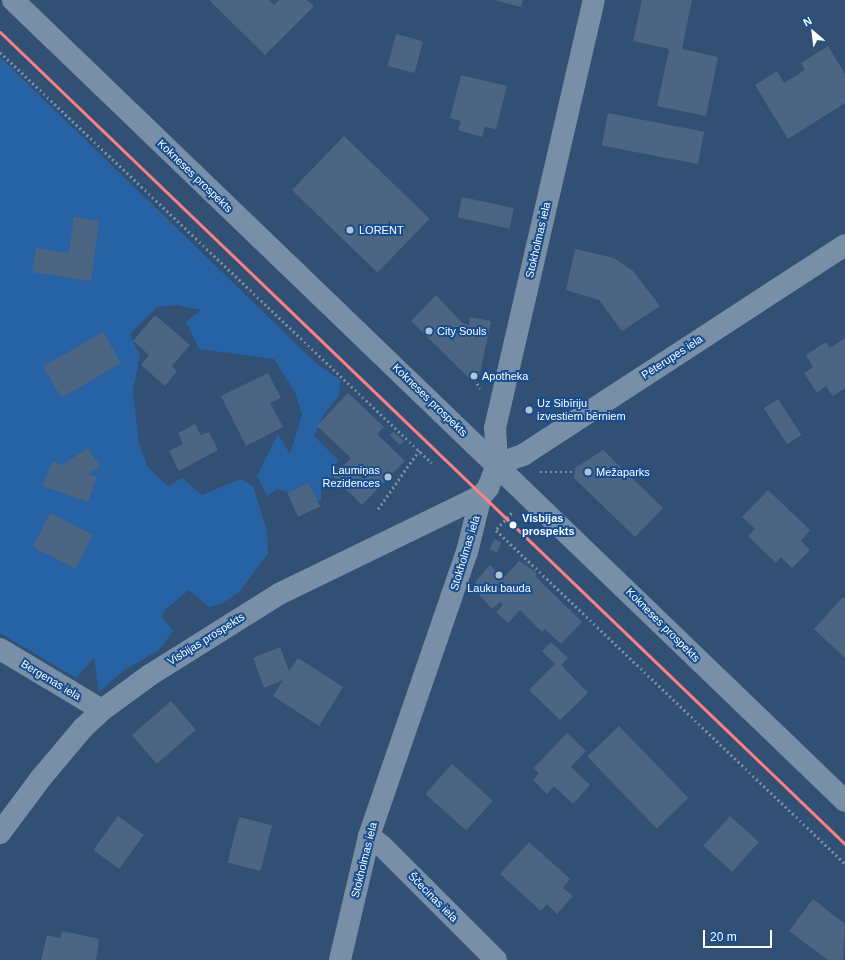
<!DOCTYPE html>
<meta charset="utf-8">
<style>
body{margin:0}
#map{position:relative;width:845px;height:960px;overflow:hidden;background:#315074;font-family:Helvetica,sans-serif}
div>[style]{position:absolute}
.green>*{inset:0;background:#2762a4}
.building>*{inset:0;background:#4c6582;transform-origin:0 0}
.path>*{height:2.5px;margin-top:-1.25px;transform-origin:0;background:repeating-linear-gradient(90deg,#788fa7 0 2px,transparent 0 5px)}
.minor>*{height:22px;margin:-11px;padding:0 11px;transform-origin:11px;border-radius:11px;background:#788fa7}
.tertiary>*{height:22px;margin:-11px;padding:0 11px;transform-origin:11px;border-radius:11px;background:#788fa7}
.tram-1>*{height:3px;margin:-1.5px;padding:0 1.5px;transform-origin:1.5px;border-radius:1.5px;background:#ff8085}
.dots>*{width:11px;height:11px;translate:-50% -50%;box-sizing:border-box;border:2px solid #164d8f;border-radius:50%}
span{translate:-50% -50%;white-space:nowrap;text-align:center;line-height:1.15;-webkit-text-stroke:4px #164d8f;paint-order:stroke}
.street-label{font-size:11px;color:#fff}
.poi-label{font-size:11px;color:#fff}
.left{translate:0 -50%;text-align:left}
.right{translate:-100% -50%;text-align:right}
.stop-label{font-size:11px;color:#fff;font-weight:700}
.north{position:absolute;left:793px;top:12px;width:40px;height:40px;-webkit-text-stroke:3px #164d8f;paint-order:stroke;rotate:332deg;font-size:11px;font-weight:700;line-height:16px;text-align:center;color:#fff}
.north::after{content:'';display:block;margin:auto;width:14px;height:18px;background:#fff;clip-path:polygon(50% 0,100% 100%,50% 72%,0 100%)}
.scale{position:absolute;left:703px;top:930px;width:69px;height:18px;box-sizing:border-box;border:2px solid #fff;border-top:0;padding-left:5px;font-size:12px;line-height:14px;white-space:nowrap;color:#fff;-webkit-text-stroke:3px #164d8f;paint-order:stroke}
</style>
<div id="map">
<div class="green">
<i style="clip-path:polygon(0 57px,317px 364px,340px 380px,339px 395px,323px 416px,314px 436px,338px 460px,329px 485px,321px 489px,321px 501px,277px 489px,267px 496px,257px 476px,278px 434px,290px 454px,302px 415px,295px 392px,274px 359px,199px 349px,186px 322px,201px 310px,176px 305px,157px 307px,130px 334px,140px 356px,133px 391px,139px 444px,148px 467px,168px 486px,182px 478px,202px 495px,241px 479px,253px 486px,267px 531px,268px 554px,239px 592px,221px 604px,209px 607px,189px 590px,165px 610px,162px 617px,173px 631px,159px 650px,123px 671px,99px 692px,94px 658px,76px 678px,0 633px)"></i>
</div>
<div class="building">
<i style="clip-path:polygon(209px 0,269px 0,274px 5px,279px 0,307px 0,314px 6px,265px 55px)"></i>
<i style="clip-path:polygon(494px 0,523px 0,521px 7px)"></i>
<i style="clip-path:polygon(642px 0,692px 0,682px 49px,718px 57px,706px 116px,657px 106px,669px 49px,633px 41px)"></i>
<i style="left:396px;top:34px;width:28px;height:33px;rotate:15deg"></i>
<i style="clip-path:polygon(828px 46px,845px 74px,845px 103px,788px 139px,755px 85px,777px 71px,784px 83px,805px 70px,801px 63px)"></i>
<i style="clip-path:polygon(461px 75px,507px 86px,496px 129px,485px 127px,482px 137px,458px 130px,461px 121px,450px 118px)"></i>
<i style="left:608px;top:113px;width:98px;height:33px;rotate:11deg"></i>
<i style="left:344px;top:136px;width:119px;height:75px;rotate:44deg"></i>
<i style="left:462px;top:197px;width:53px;height:21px;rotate:12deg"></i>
<i style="clip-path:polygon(74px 217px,99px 221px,91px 281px,32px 272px,36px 248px,69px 253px)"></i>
<i style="clip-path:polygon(575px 249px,614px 258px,633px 271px,660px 306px,622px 331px,599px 300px,566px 290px)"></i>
<i style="clip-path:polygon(436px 295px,462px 323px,469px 325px,470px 317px,491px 321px,479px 378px,471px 380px,411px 321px)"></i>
<i style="clip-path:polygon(155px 315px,190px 345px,172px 366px,177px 371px,165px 386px,141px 365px,149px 355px,133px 341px)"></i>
<i style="left:103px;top:332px;width:36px;height:69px;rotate:60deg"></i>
<i style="clip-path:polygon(845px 338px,845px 388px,833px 396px,826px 386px,817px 393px,804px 373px,813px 367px,806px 355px,826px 342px,830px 348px)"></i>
<i style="clip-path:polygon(268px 373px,281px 398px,270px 403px,283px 427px,246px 446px,221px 396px)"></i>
<i style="clip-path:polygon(348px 393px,384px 427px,377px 434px,405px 461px,362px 505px,333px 477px,351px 458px,317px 426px)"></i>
<i style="left:778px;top:399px;width:43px;height:17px;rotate:57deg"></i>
<i style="clip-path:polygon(195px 424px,201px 435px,209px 432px,218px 450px,179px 471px,169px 451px,183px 444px,178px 433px)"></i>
<i style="clip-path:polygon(393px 432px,404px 441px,400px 445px,390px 435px)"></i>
<i style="clip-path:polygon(88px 448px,100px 466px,88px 474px,97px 477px,88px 502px,43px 486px,52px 461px,62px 465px)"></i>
<i style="clip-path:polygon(603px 450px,663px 508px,635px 537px,574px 478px,575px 468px)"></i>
<i style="left:309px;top:483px;width:26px;height:24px;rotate:65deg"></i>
<i style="clip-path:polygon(768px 490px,810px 530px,801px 541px,810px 550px,792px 568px,781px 557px,776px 563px,748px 536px,755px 529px,742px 517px)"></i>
<i style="left:50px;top:513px;width:48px;height:38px;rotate:27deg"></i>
<i style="left:494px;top:539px;width:8px;height:11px;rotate:23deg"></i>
<i style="clip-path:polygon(519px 561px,536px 572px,536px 577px,582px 622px,561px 644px,545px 629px,542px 632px,520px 610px,508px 623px,496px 612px,503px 605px,500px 602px,492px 609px,474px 589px,476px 581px,490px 565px,503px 578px)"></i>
<i style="clip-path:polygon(843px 597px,845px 599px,845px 658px,814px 629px)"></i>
<i style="clip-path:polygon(551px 642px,568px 658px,561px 665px,588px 693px,560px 720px,529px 690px,555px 664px,542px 651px)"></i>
<i style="clip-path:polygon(280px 647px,289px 671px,298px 658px,343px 687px,319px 726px,273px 696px,283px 680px,264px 688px,253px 658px)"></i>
<i style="left:171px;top:701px;width:38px;height:52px;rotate:49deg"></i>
<i style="left:619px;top:726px;width:100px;height:44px;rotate:46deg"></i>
<i style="clip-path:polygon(567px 733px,586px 751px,571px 767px,590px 785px,573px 804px,554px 786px,547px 794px,533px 780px,539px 773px,534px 768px)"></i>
<i style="left:452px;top:764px;width:55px;height:40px;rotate:42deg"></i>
<i style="left:118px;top:816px;width:32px;height:42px;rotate:36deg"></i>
<i style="left:730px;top:816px;width:39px;height:40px;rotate:42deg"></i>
<i style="left:239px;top:817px;width:34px;height:47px;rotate:14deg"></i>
<i style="clip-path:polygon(529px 842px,570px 879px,563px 888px,573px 896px,557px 914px,547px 904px,541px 911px,500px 874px)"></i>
<i style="clip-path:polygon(813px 899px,845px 924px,843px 960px,828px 960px,789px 931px)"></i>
<i style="clip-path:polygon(62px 931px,99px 939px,96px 960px,41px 960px,47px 935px,60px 938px)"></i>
</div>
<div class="path">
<i style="left:0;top:52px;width:596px;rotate:43.57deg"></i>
<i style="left:475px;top:379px;width:11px;rotate:63deg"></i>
<i style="left:540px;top:472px;width:34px"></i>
<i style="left:378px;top:509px;width:72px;rotate:-55.2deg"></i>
<i style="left:512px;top:513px;width:23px;rotate:133deg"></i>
<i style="left:496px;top:530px;width:482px;rotate:43.7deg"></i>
</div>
<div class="minor">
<i style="left:497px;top:464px;width:28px;rotate:-19deg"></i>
<i style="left:523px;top:455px;width:384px;rotate:-33.1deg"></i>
<i style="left:0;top:649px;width:119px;rotate:30.9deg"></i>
<i style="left:0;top:833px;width:69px;rotate:-53.3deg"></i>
<i style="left:41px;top:778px;width:65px;rotate:-50deg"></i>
<i style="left:83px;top:728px;width:26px;rotate:-43deg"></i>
<i style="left:102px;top:710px;width:59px;rotate:-36.1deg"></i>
<i style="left:150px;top:675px;width:152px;rotate:-32.1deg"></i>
<i style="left:279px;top:594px;width:225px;rotate:-25.9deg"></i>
<i style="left:369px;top:836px;width:16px;rotate:38deg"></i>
<i style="left:382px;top:846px;width:161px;rotate:45deg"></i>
<i style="left:340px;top:960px;width:127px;rotate:-76.8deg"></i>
<i style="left:369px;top:836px;width:300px;rotate:-71deg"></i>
<i style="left:467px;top:552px;width:58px;rotate:-76deg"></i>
<i style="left:481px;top:496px;width:11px;rotate:-49deg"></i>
<i style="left:488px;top:488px;width:26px;rotate:-69deg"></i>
<i style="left:497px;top:464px;width:36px;rotate:-93deg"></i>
<i style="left:495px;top:428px;width:439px;rotate:-77deg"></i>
</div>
<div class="tertiary">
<i style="left:13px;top:0;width:1155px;rotate:43.91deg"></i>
</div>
<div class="tram-1">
<i style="left:0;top:32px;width:1172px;rotate:43.86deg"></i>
</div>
<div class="dots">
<i style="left:350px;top:230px;background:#b7c2ce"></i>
<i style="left:429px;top:331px;background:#b7c2ce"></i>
<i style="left:474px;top:376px;background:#b7c2ce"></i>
<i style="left:529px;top:410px;background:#b7c2ce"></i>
<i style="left:588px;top:472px;background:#b7c2ce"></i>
<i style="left:388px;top:477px;background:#b7c2ce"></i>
<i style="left:513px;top:525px;background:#fff"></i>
<i style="left:499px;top:575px;background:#b7c2ce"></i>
</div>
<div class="street-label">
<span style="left:195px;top:176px;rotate:44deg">Kokneses prospekts</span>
<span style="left:538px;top:240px;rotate:-77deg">Stokholmas iela</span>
<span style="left:672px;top:357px;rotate:-33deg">Pēterupes iela</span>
<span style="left:430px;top:400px;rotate:44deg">Kokneses prospekts</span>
<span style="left:465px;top:553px;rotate:-73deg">Stokholmas iela</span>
<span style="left:663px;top:625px;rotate:45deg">Kokneses prospekts</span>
<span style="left:206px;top:639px;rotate:-32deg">Visbijas prospekts</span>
<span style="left:51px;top:680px;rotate:31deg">Bergenas iela</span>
<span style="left:364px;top:860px;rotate:-76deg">Stokholmas iela</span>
<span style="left:433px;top:897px;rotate:45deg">Ščecinas iela</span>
</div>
<div class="poi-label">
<span class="left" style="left:359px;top:230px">LORENT</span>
<span class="left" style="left:437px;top:331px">City Souls</span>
<span class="left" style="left:482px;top:376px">Apotheka</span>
<span class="left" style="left:537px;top:410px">Uz Sibīriju<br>izvestiem bērniem</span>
<span class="right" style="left:380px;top:477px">Laumiņas<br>Rezidences</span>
<span class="left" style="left:596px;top:472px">Mežaparks</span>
<span style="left:499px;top:588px">Lauku bauda</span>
</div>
<div class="stop-label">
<span class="left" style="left:522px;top:525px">Visbijas<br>prospekts</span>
</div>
<div class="north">N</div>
<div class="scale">20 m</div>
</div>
